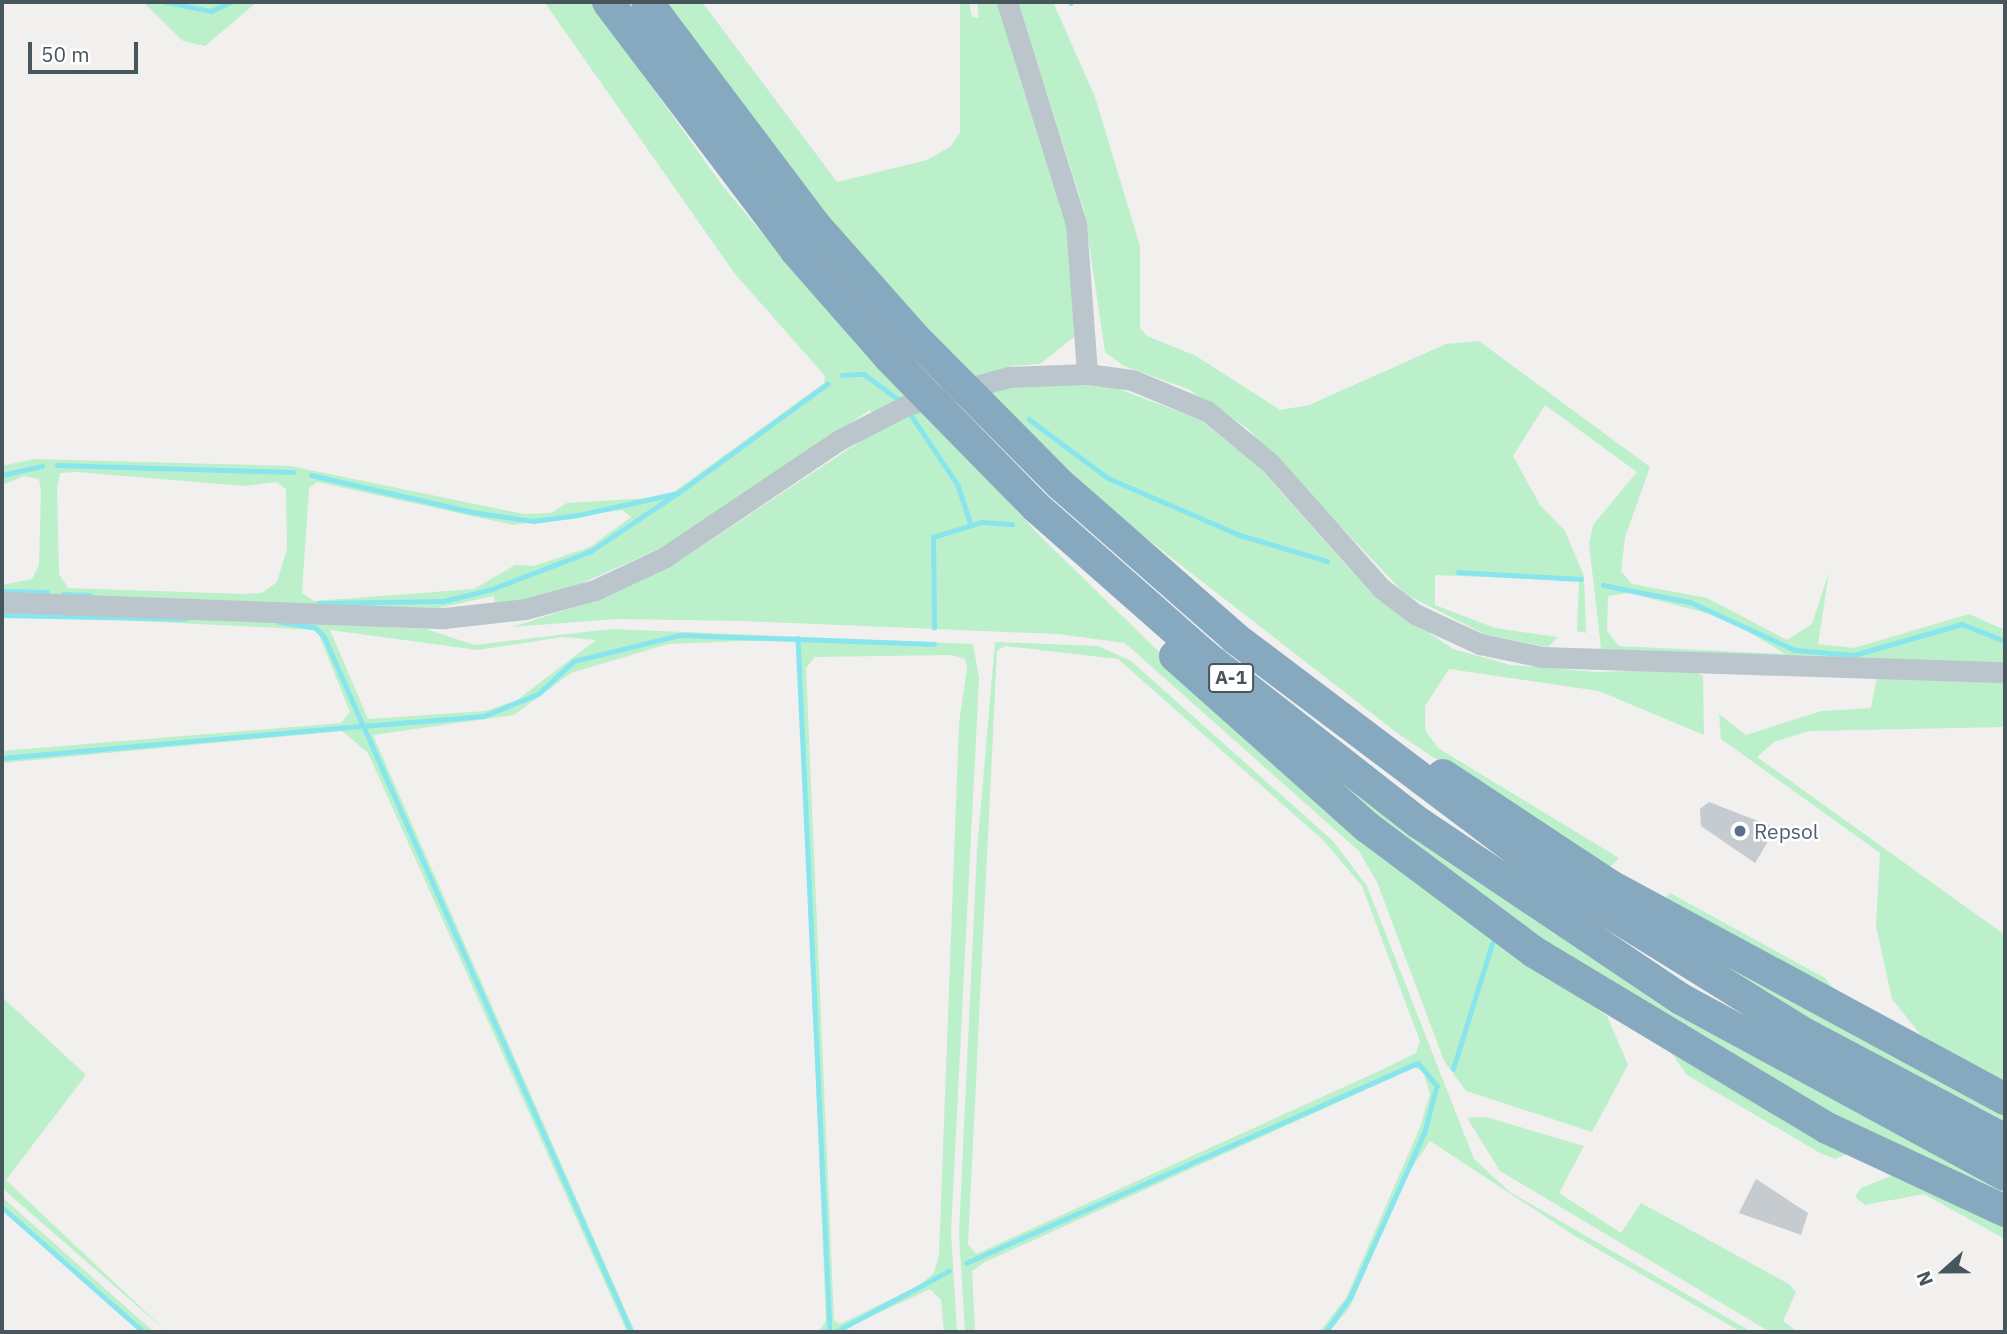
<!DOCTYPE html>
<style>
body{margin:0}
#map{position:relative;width:2007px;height:1334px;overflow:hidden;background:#f2efef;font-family:"IBM Plex Sans",sans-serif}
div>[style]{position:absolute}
.green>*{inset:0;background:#bcf0ca}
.stream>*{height:4.5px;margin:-2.25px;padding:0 2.25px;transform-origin:2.25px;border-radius:2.25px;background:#88e5ee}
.building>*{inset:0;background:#c6cbcf}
.minor>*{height:21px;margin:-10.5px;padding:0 10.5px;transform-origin:10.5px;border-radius:10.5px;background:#bac6cc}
.highway>*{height:32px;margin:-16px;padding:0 16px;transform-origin:16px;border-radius:16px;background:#86a9bf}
.dots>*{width:19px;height:19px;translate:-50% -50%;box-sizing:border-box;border:4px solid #fff;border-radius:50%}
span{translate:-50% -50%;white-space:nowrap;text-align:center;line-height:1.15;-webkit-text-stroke:5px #fff;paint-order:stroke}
.shield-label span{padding:2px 5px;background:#fff;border:2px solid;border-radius:5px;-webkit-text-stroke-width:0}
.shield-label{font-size:19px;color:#47555d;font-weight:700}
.service-label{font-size:21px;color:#4e5e75}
.left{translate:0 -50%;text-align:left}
.frame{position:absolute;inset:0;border:4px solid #47555d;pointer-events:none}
.north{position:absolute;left:1909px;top:1236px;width:70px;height:70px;-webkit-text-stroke:5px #fff;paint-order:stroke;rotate:249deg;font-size:19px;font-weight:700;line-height:28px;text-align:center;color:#47555d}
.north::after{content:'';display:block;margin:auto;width:24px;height:32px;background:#47555d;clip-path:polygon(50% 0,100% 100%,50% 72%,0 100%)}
.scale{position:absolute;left:28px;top:42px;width:110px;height:32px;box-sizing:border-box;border:4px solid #47555d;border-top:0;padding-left:9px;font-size:21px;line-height:24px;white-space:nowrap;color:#47555d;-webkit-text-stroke:5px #fff;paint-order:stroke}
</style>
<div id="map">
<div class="green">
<i style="clip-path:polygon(143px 2px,257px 2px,205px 46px,183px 41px)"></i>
<i style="clip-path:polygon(evenodd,591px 2px,722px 185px,806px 286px,1043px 539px,1228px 719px,1449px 905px,1607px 1016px,1628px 1065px,1592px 1132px,1466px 1091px,1444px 1061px,1377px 882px,1359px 851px,1125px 643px,1057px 634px,741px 621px,616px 619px,512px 627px,597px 600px,693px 552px,879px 429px,870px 410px,661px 548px,580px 584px,514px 602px,495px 602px,494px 596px,438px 608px,2px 597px,2px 585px,32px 579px,39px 565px,41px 491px,39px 479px,24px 476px,2px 485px,2px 466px,34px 459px,290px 466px,524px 514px,551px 513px,567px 503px,667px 497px,824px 383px,825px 376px,735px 274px,545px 3px,591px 2px,77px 472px,244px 486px,277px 482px,286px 489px,287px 549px,277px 582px,262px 593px,244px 594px,68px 588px,59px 574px,57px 488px,60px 473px,77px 472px,591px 2px,317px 482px,513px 525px,622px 510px,631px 517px,590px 547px,534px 566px,515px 565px,474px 589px,314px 601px,302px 593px,309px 488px,317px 482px)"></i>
<i style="clip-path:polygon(662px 2px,702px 2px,837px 182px,927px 160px,950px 147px,960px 133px,960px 2px,969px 2px,972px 17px,979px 18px,977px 2px,997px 2px,1058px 186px,1070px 240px,1074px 337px,1040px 364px,1009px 366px,1010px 388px,1057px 383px,1116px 388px,1199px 419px,1258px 466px,1371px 593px,1453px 649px,1511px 665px,1597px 672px,1689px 669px,1703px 676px,1704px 735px,1599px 691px,1449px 669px,1425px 706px,1425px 730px,1438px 748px,1619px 858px,1610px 867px,1596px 864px,1401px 736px,1119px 517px,974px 380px,813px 202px)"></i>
<i style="clip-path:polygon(evenodd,1018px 2px,1053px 2px,1095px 97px,1140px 246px,1140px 328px,1147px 336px,1196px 356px,1280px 410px,1309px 405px,1446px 344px,1479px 341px,1650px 467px,1625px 537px,1621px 571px,1632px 584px,1707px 598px,1787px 640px,1812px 624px,1829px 572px,1818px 644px,1854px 648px,1969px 614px,2005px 630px,2005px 666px,1601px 649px,1589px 543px,1593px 525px,1637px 472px,1545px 405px,1513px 456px,1540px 505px,1565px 531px,1584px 576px,1586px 633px,1577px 631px,1579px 581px,1435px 575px,1435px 605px,1495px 628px,1558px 637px,1548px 647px,1486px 635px,1405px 594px,1247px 428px,1188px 389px,1124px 366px,1105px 352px,1084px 210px,1018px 2px,1629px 593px,1726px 618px,1785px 654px,1619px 646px,1607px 631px,1608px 596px,1629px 593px)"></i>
<i style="clip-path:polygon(evenodd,2px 609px,426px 629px,474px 645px,611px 629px,973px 644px,979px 678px,951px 1232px,957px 1332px,944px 1332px,941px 1300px,930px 1289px,838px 1332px,819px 1332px,826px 1320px,797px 639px,668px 644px,571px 673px,514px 715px,373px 735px,635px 1332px,627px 1332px,368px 753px,342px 731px,2px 763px,2px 751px,341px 723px,350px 712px,317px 630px,2px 614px,2px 609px,330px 630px,478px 650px,563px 637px,596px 640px,517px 700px,485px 711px,368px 719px,330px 630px,2px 609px,951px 655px,965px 659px,967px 668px,959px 723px,939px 1255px,934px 1273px,920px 1285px,840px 1324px,834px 1320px,806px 668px,815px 657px,951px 655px)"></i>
<i style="clip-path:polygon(evenodd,995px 642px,1098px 646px,1131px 661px,1333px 841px,1367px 886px,1474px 1159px,1510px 1192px,1752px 1332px,1741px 1332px,1575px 1236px,1430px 1141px,1408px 1174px,1350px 1307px,1329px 1332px,1319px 1332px,1346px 1298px,1420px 1127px,1430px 1094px,1423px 1070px,1414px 1068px,985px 1262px,972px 1271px,975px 1332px,965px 1332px,959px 1233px,977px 851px,995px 642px,1005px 646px,1118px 659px,1324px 841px,1362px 886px,1420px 1041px,1416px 1053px,1377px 1072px,976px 1254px,968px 1244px,997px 651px,1005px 646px)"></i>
<i style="clip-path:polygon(1877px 677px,2005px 680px,2005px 727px,1809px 731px,1774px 742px,1757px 757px,2005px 935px,2005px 1091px,1936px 1054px,1892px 999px,1876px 926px,1880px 853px,1721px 739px,1719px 714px,1746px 735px,1821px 711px,1871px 708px)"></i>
<i style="clip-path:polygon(1244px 702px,1695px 1021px,2005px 1191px,2005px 1202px,1749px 1077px,1473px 901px)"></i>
<i style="clip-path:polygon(1670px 893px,1825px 978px,1837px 993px,1662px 901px)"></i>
<i style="clip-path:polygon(1648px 923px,2005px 1110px,2005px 1125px,1825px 1029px)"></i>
<i style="clip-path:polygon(2px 997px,86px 1075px,6px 1180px,167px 1332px,2px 1188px)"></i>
<i style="clip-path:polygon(1672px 1054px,1809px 1131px,1852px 1152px,1835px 1159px,1820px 1153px,1687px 1075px)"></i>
<i style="clip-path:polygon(1486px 1117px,1584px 1146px,1559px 1193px,1621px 1233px,1641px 1203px,1789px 1284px,1796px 1292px,1783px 1321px,1798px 1332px,1770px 1332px,1500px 1171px,1467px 1118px)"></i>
<i style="clip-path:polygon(1891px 1176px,2005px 1222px,2005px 1239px,1924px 1194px,1865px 1205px,1855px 1197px,1861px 1188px)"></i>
<i style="clip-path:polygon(2px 1197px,154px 1332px,143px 1332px,2px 1204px)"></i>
</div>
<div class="stream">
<i style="left:166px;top:2px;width:46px;rotate:11.3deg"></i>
<i style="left:211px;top:11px;width:21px;rotate:-25deg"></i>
<i style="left:1071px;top:2px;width:1px;rotate:90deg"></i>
<i style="left:842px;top:375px;width:22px;rotate:-3deg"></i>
<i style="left:864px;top:374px;width:47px;rotate:36.4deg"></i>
<i style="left:909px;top:412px;width:88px;rotate:56.1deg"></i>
<i style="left:958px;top:485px;width:42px;rotate:72deg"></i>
<i style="left:1029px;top:419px;width:99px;rotate:36.8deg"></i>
<i style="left:1108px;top:478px;width:144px;rotate:23.4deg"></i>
<i style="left:1240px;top:535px;width:91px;rotate:16.6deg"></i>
<i style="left:57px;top:465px;width:236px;rotate:1.7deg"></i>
<i style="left:2px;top:475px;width:41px;rotate:-12.7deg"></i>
<i style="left:311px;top:475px;width:165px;rotate:12.9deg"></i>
<i style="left:472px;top:512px;width:62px;rotate:8.4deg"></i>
<i style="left:533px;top:521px;width:45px;rotate:-7.6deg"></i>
<i style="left:578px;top:515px;width:102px;rotate:-12.4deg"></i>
<i style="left:678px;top:493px;width:185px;rotate:-36.2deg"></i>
<i style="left:1458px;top:572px;width:123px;rotate:3.3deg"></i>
<i style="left:1603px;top:585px;width:89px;rotate:11.1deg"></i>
<i style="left:1690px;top:602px;width:115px;rotate:24.6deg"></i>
<i style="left:1795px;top:650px;width:59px;rotate:4.8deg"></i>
<i style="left:1854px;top:655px;width:112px;rotate:-16deg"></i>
<i style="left:1962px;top:624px;width:46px;rotate:21.6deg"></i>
<i style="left:2px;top:591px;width:45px;rotate:1.3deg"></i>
<i style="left:63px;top:594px;width:27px;rotate:2deg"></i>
<i style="left:319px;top:603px;width:125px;rotate:-0.9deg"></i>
<i style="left:444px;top:601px;width:49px;rotate:-14deg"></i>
<i style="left:492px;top:589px;width:106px;rotate:-21deg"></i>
<i style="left:591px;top:551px;width:102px;rotate:-33.8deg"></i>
<i style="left:2px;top:615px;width:184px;rotate:1.2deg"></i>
<i style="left:934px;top:628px;width:91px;rotate:-90.6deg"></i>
<i style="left:933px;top:537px;width:51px;rotate:-17deg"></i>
<i style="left:982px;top:522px;width:30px;rotate:4deg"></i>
<i style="left:798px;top:638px;width:695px;rotate:87.36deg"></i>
<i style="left:2px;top:758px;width:362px;rotate:-5.1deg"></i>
<i style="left:363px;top:726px;width:97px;rotate:-113.7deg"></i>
<i style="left:324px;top:637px;width:13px;rotate:-135deg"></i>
<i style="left:315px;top:628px;width:37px;rotate:-171deg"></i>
<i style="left:1453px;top:1069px;width:131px;rotate:-72.7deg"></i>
<i style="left:2px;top:1207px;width:189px;rotate:41.4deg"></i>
<i style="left:966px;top:1263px;width:494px;rotate:-23.9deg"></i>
<i style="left:1418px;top:1063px;width:30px;rotate:50deg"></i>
<i style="left:1437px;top:1086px;width:48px;rotate:104.6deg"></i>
<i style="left:1425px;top:1132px;width:181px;rotate:114.2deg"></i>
<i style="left:1351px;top:1297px;width:43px;rotate:125.5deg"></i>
<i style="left:631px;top:1332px;width:663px;rotate:-113.86deg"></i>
<i style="left:363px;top:726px;width:121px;rotate:-4.7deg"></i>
<i style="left:484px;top:716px;width:58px;rotate:-22.2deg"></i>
<i style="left:538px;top:694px;width:49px;rotate:-42.5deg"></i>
<i style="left:574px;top:661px;width:109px;rotate:-13.8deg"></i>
<i style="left:680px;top:635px;width:254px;rotate:2deg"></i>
<i style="left:835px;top:1332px;width:129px;rotate:-28.2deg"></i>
</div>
<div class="building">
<i style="clip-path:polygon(1709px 802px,1776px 828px,1755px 863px,1701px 826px,1700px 809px)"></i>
<i style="clip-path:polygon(1756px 1179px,1808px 1213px,1801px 1235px,1739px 1213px)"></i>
</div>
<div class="minor">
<i style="left:1007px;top:2px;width:232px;rotate:72.7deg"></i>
<i style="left:1076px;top:223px;width:151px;rotate:85.8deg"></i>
<i style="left:2px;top:602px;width:442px;rotate:2.1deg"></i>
<i style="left:444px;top:618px;width:81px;rotate:-6.3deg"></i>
<i style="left:525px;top:609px;width:73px;rotate:-15.2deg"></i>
<i style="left:595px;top:590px;width:77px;rotate:-25.2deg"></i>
<i style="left:665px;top:557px;width:210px;rotate:-33.9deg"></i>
<i style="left:839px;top:440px;width:76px;rotate:-27.2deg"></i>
<i style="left:907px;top:405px;width:106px;rotate:-15.4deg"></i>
<i style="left:1009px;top:377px;width:78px;rotate:-2.2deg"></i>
<i style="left:1087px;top:374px;width:45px;rotate:7.6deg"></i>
<i style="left:1132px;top:380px;width:81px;rotate:22.5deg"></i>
<i style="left:1207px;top:411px;width:82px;rotate:39.5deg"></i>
<i style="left:1270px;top:463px;width:167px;rotate:48.4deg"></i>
<i style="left:1381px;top:588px;width:43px;rotate:37.4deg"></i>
<i style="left:1415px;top:614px;width:72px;rotate:24.8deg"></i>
<i style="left:1480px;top:644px;width:63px;rotate:11.8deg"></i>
<i style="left:1542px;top:657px;width:463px;rotate:1.9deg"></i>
</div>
<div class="highway">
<i style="left:608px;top:2px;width:312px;rotate:52.9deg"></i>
<i style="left:796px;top:251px;width:141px;rotate:48.7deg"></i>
<i style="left:889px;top:357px;width:210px;rotate:45.6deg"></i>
<i style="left:1036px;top:507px;width:225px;rotate:41.4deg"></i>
<i style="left:1205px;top:656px;width:271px;rotate:38deg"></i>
<i style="left:1419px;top:823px;width:316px;rotate:33.9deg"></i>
<i style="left:1681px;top:999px;width:369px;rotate:28.5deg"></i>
<i style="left:647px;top:2px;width:279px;rotate:53deg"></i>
<i style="left:815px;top:225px;width:152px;rotate:48.5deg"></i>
<i style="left:916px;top:339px;width:204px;rotate:45.2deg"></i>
<i style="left:1060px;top:484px;width:233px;rotate:41.3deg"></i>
<i style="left:1235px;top:638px;width:401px;rotate:37deg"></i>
<i style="left:1555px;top:879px;width:294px;rotate:31.8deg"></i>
<i style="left:1805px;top:1034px;width:226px;rotate:27.9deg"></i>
<i style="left:1175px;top:656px;width:257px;rotate:41.7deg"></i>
<i style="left:1367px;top:827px;width:209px;rotate:36.8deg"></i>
<i style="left:1534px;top:952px;width:342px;rotate:31deg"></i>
<i style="left:1827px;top:1128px;width:196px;rotate:25deg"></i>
<i style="left:1443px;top:775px;width:201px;rotate:33.5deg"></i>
<i style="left:1611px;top:886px;width:448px;rotate:28.4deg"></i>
</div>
<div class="dots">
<i style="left:1740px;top:831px;background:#5c6f8a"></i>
</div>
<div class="shield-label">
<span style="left:1231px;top:678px">A-1</span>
</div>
<div class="service-label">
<span class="left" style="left:1754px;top:831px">Repsol</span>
</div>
<div class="frame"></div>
<div class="north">N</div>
<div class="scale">50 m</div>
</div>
